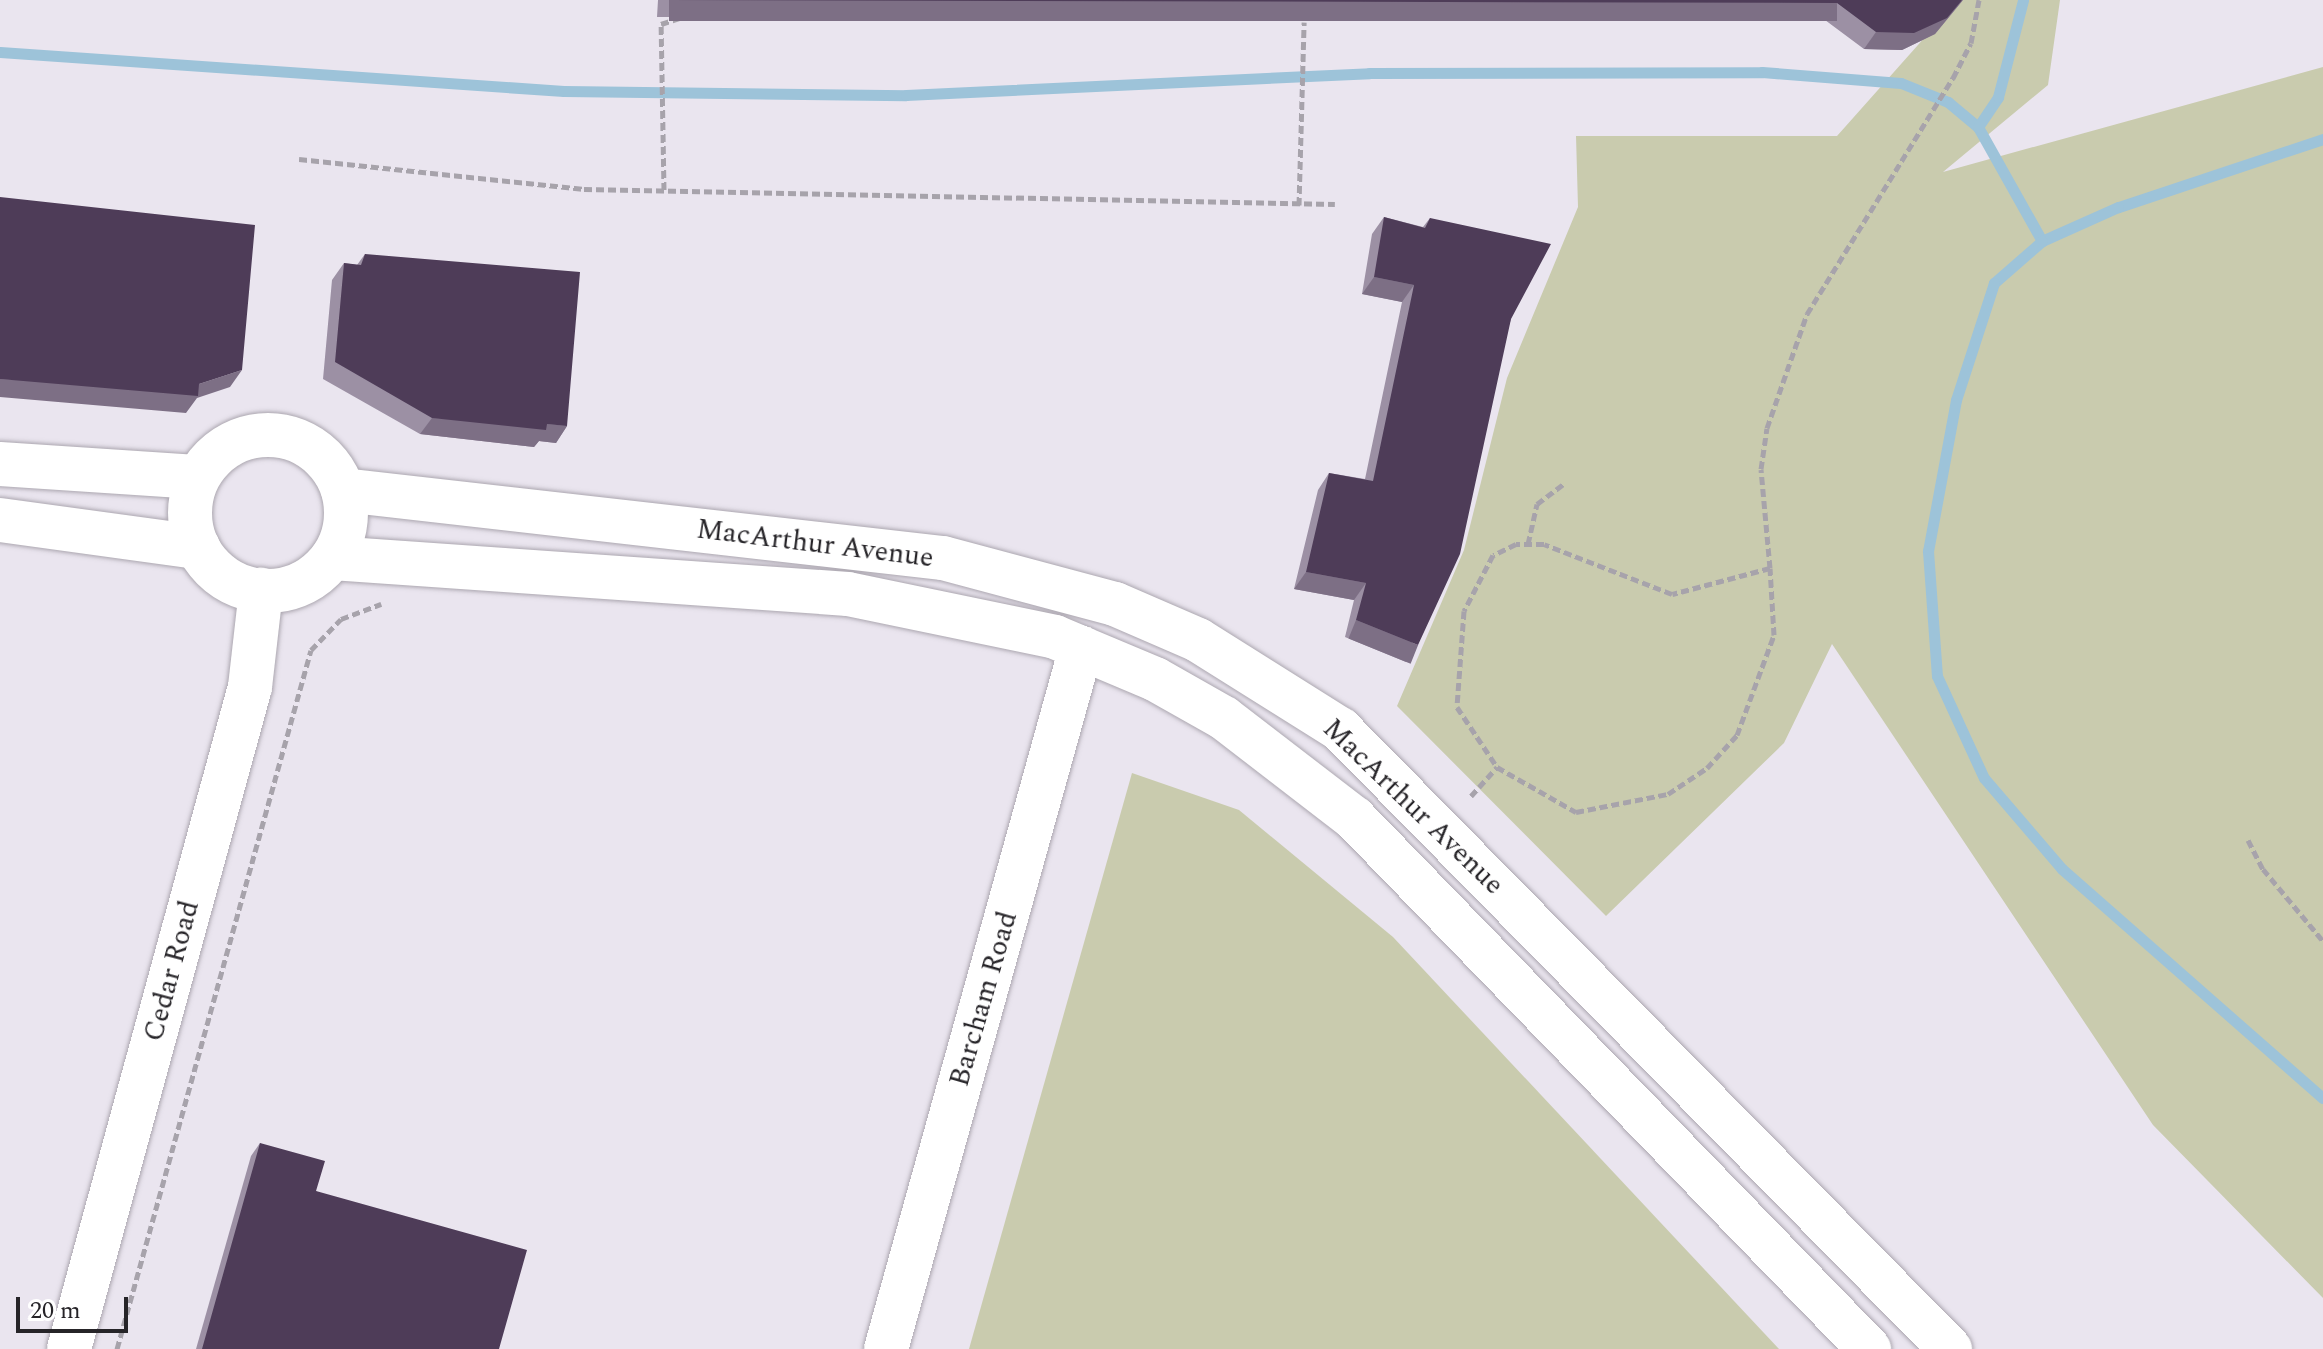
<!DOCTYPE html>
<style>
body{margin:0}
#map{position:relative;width:2323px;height:1349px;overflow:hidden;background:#eae5ef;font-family:Spectral,serif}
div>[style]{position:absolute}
.green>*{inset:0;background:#c9cbae}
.stream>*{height:11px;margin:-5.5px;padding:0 5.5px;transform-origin:5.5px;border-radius:5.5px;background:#9dc3d9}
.path>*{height:5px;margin-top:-2.5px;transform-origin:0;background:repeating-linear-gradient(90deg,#a7a3ab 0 8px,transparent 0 12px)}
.roads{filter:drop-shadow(0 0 2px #aca7b0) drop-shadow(0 0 2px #aca7b0)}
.minor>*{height:44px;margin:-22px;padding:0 22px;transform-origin:22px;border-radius:22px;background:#fff}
.minor>.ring{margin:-22px;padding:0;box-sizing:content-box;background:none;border:44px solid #fff;border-radius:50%}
.wall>*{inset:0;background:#9c90a4}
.shaded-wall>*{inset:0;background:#7d6f85;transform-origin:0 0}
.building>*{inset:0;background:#4e3c58}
span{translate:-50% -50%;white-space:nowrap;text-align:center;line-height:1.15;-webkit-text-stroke:8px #fff;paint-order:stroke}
.street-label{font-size:28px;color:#262428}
.scale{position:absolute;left:16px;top:1297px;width:112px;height:36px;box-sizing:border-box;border:4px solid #262428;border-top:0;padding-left:10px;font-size:24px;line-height:28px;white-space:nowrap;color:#262428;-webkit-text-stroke:6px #fff;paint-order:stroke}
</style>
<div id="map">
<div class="green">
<i style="clip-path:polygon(1958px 0,2060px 0,2048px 85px,1943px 172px,2323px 67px,2323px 1298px,2153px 1125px,1832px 644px,1784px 743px,1606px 916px,1397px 706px,1464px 550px,1507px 378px,1578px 207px,1576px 136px,1837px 136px)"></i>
<i style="clip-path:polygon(1132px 773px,1239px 810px,1393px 937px,1779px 1349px,969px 1349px)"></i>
</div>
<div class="stream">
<i style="left:0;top:52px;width:565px;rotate:3.96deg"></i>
<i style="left:564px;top:91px;width:342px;rotate:0.7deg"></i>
<i style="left:906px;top:95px;width:464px;rotate:-2.7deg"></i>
<i style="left:1369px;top:73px;width:393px;rotate:-0.1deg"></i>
<i style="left:1762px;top:72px;width:139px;rotate:4.5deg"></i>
<i style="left:1901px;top:83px;width:51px;rotate:22deg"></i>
<i style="left:1948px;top:102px;width:39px;rotate:40deg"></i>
<i style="left:1978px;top:127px;width:131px;rotate:60.7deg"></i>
<i style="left:1978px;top:127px;width:36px;rotate:-56deg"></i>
<i style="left:1998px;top:97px;width:100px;rotate:-75.5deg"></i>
<i style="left:2323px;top:139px;width:216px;rotate:161.6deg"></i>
<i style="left:2118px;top:207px;width:83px;rotate:155.9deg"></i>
<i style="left:2042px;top:241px;width:64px;rotate:138.8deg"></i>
<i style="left:1994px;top:283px;width:123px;rotate:108deg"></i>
<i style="left:1956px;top:400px;width:154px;rotate:100.5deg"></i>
<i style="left:1928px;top:551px;width:125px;rotate:85.9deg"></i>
<i style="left:1937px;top:676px;width:112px;rotate:65.3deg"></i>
<i style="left:1984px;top:778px;width:120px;rotate:49.4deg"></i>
<i style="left:2062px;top:869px;width:347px;rotate:41.3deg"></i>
</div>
<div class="path">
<i style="left:299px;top:159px;width:287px;rotate:6deg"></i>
<i style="left:584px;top:189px;width:751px;rotate:1.14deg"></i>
<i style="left:664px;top:190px;width:166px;rotate:-91deg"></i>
<i style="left:661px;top:24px;width:20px;rotate:-18deg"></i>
<i style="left:1299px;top:205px;width:183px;rotate:-88.4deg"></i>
<i style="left:1528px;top:544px;width:41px;rotate:-77.3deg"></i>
<i style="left:1537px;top:504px;width:34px;rotate:-37deg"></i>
<i style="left:1770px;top:568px;width:101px;rotate:165.1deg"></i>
<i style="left:1672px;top:594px;width:137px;rotate:-158.7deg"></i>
<i style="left:1544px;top:544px;width:28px;rotate:180deg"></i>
<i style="left:1516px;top:544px;width:25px;rotate:154deg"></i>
<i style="left:1493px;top:555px;width:63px;rotate:117.4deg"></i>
<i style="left:1464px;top:611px;width:96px;rotate:94.2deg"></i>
<i style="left:1457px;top:707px;width:72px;rotate:56.3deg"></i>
<i style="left:1497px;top:767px;width:91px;rotate:29.7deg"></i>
<i style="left:1576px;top:812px;width:94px;rotate:-11.1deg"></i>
<i style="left:1668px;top:794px;width:47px;rotate:-33.7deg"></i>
<i style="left:1707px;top:768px;width:45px;rotate:-47.7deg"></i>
<i style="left:1737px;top:735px;width:107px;rotate:-69.7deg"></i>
<i style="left:1774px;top:635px;width:67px;rotate:-93.4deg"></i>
<i style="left:1770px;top:568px;width:99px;rotate:-95.2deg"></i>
<i style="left:1761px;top:469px;width:41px;rotate:-81.7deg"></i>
<i style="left:1767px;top:428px;width:121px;rotate:-70.7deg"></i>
<i style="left:1807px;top:314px;width:278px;rotate:-58.3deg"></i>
<i style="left:1953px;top:78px;width:39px;rotate:-63deg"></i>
<i style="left:1971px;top:43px;width:44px;rotate:-79.5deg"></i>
<i style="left:1471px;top:796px;width:39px;rotate:-48deg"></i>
<i style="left:2248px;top:840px;width:33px;rotate:63deg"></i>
<i style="left:2263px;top:869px;width:94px;rotate:50.2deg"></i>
<i style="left:117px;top:1349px;width:725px;rotate:-74.49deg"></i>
<i style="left:311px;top:650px;width:43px;rotate:-45.9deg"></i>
<i style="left:341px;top:619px;width:43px;rotate:-20.6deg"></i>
</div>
<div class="roads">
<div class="minor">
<i class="ring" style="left:190px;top:435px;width:112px;height:112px"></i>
<i style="left:0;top:464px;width:197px;rotate:3.8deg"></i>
<i style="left:343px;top:490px;width:604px;rotate:6.47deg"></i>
<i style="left:943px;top:558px;width:178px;rotate:15deg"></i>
<i style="left:1115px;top:604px;width:90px;rotate:23.4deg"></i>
<i style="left:1198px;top:640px;width:168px;rotate:32.1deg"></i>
<i style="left:1340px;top:729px;width:870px;rotate:45.47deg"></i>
<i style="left:0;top:520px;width:200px;rotate:7.8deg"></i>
<i style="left:332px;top:558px;width:517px;rotate:3.99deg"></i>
<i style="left:848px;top:594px;width:211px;rotate:11.7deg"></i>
<i style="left:1055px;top:637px;width:108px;rotate:22.8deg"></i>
<i style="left:1155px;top:679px;width:79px;rotate:29.5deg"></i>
<i style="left:1224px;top:718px;width:164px;rotate:37.6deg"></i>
<i style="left:1354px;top:818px;width:740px;rotate:45.88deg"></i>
<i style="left:69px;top:1349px;width:686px;rotate:-74.71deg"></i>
<i style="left:250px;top:687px;width:98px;rotate:-83.5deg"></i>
<i style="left:886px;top:1349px;width:728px;rotate:-74.45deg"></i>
</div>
</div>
<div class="wall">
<i style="clip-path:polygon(658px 0,1963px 0,1935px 34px,1902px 50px,1864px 49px,1825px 20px,657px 17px)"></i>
<i style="clip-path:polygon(1384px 217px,1423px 227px,1430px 218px,1511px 319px,1406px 662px,1345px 637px,1354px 600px,1294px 589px,1318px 490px,1329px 473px,1365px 479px,1402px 302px,1362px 294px,1372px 234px)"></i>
<i style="clip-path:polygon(365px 254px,567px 426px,556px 443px,539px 441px,534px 447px,420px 434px,323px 379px,332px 280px,344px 263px,357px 265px)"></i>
<i style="clip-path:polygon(260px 1143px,316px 1191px,499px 1349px,196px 1349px,251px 1156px)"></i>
</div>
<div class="shaded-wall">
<i style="left:669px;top:0;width:1168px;height:21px"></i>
<i style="clip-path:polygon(1963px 0,1935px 34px,1902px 50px,1864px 49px,1876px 32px)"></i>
<i style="clip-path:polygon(1374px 277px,1414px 285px,1402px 302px,1362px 294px)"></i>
<i style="clip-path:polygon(242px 370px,230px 387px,197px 398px,186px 413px,0 397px,0 379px,199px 384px)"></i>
<i style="clip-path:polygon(432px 418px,547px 424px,567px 426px,556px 443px,539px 441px,534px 447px,420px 434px)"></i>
<i style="clip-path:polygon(1306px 572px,1366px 583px,1354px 600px,1294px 589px)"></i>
<i style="left:1356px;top:620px;width:67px;height:20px;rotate:22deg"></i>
</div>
<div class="building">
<i style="clip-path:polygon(669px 0,1962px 0,1947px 18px,1914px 33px,1876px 32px,1837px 3px)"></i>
<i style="clip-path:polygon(0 197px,255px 225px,242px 370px,199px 384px,198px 396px,0 379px)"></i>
<i style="clip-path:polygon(1384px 217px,1425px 228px,1430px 218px,1551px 244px,1511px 319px,1460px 554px,1418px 645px,1356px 620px,1366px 583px,1306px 572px,1329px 473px,1373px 481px,1414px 285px,1374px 277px)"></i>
<i style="clip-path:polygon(365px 254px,580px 272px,567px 426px,547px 424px,546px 430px,432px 418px,335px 362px,344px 263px,361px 265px)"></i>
<i style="clip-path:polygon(260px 1143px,325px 1161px,316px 1191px,527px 1250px,499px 1349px,202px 1349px)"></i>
</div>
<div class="street-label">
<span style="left:815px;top:544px;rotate:7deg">MacArthur Avenue</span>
<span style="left:1413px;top:807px;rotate:44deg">MacArthur Avenue</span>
<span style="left:172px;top:971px;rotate:-75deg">Cedar Road</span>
<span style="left:984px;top:999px;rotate:-74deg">Barcham Road</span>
</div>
<div class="scale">20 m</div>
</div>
